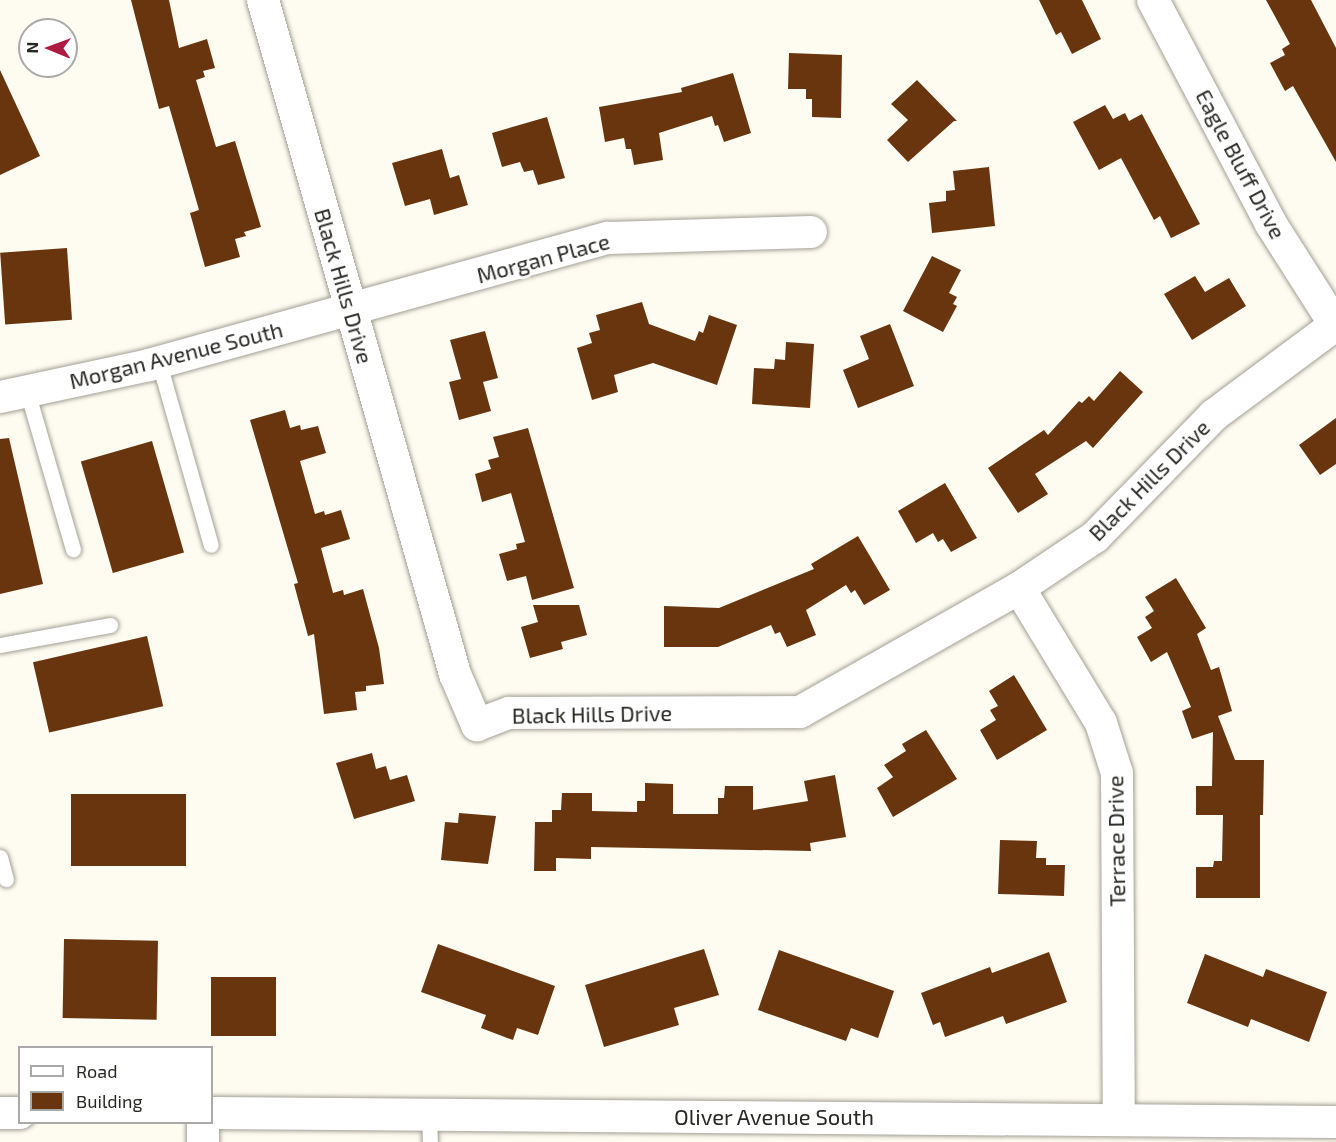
<!DOCTYPE html>
<style>
body{margin:0}
#map{position:relative;width:1336px;height:1142px;overflow:hidden;background:#fefbf0;font-family:"Exo 2",sans-serif}
div>[style]{position:absolute}
.building>*{inset:0;background:#68350f;transform-origin:0 0}
.roads{filter:drop-shadow(0 0 2px #a3a096) drop-shadow(0 0 2px #a3a096)}
.lane>*{height:15px;margin:-7.5px;padding:0 7.5px;transform-origin:7.5px;border-radius:7.5px;background:#fff}
.street>*{height:32px;margin:-16px;padding:0 16px;transform-origin:16px;border-radius:16px;background:#fff}
span{translate:-50% -50%;white-space:nowrap;text-align:center;line-height:1.15;-webkit-text-stroke:6px #fff;paint-order:stroke}
.street-label{font-size:22px;color:#282723}
.legend{position:absolute;left:18px;top:1046px;width:195px;height:78px;box-sizing:border-box;background:#fff;border:2px solid #a9a9a7;margin:0;padding:8px 10px;list-style:none;font-size:18px;color:#282723}
.legend li{display:flex;align-items:center;gap:12px;height:30px}
.legend b{width:30px;border:2px solid #a9a9a7}
.north{position:absolute;left:18px;top:18px;width:60px;height:60px;box-sizing:border-box;background:#fff;border:2px solid #a9a9a7;border-radius:50%;rotate:271deg;font-size:16px;font-weight:700;line-height:24px;text-align:center;color:#282723}
.north::after{content:'';display:block;margin:auto;width:21px;height:27px;background:#ae1a44;clip-path:polygon(50% 0,100% 100%,50% 72%,0 100%)}
</style>
<div id="map">
<div class="building">
<i style="clip-path:polygon(131px 0,169px 0,179px 48px,207px 39px,215px 68px,203px 71px,205px 77px,196px 80px,216px 147px,235px 141px,261px 227px,244px 232px,246px 236px,235px 239px,240px 257px,205px 267px,190px 213px,199px 210px,169px 106px,159px 109px)"></i>
<i style="clip-path:polygon(1039px 0,1082px 0,1101px 39px,1072px 54px,1061px 32px,1056px 35px)"></i>
<i style="clip-path:polygon(1266px 0,1311px 0,1336px 48px,1336px 162px,1293px 86px,1285px 91px,1270px 63px,1285px 55px,1282px 49px,1290px 44px)"></i>
<i style="clip-path:polygon(789px 53px,842px 55px,841px 118px,812px 117px,812px 99px,806px 99px,806px 89px,788px 89px)"></i>
<i style="clip-path:polygon(0 70px,40px 156px,0 175px)"></i>
<i style="clip-path:polygon(733px 73px,751px 133px,724px 142px,718px 125px,715px 126px,712px 116px,659px 133px,663px 160px,634px 165px,631px 149px,626px 149px,624px 138px,605px 142px,599px 107px,682px 92px,681px 88px)"></i>
<i style="clip-path:polygon(917px 80px,957px 121px,954px 121px,908px 162px,887px 140px,908px 120px,891px 104px)"></i>
<i style="clip-path:polygon(1105px 105px,1113px 119px,1125px 113px,1129px 121px,1142px 114px,1200px 224px,1171px 238px,1160px 216px,1154px 220px,1121px 158px,1099px 170px,1073px 122px)"></i>
<i style="clip-path:polygon(547px 117px,565px 178px,538px 185px,533px 170px,524px 172px,520px 162px,502px 167px,492px 133px)"></i>
<i style="clip-path:polygon(442px 149px,450px 178px,459px 175px,468px 205px,434px 215px,430px 199px,405px 206px,392px 163px)"></i>
<i style="clip-path:polygon(989px 167px,995px 226px,932px 233px,929px 203px,946px 201px,946px 191px,955px 190px,953px 171px)"></i>
<i style="left:67px;top:248px;width:72px;height:67px;rotate:86deg"></i>
<i style="clip-path:polygon(932px 256px,961px 270px,949px 293px,957px 297px,953px 304px,957px 306px,943px 332px,903px 311px)"></i>
<i style="clip-path:polygon(1195px 276px,1205px 292px,1229px 278px,1246px 306px,1192px 340px,1164px 294px)"></i>
<i style="clip-path:polygon(642px 302px,649px 324px,695px 341px,699px 331px,703px 333px,709px 315px,737px 325px,717px 385px,653px 363px,614px 375px,618px 392px,592px 400px,577px 348px,592px 343px,589px 333px,600px 330px,596px 315px)"></i>
<i style="clip-path:polygon(890px 324px,914px 386px,858px 408px,843px 370px,869px 359px,860px 336px)"></i>
<i style="clip-path:polygon(485px 331px,498px 378px,483px 382px,491px 411px,459px 420px,449px 382px,461px 379px,450px 340px)"></i>
<i style="clip-path:polygon(786px 342px,814px 344px,810px 408px,752px 404px,754px 368px,774px 369px,775px 359px,785px 360px)"></i>
<i style="clip-path:polygon(1120px 371px,1143px 392px,1093px 448px,1086px 441px,1035px 474px,1048px 494px,1018px 513px,988px 468px,1044px 430px,1048px 435px,1079px 401px,1082px 403px,1089px 396px,1094px 401px)"></i>
<i style="clip-path:polygon(285px 410px,290px 428px,300px 425px,301px 430px,318px 426px,326px 453px,300px 461px,315px 514px,324px 511px,325px 515px,341px 510px,350px 539px,321px 548px,333px 593px,343px 590px,344px 595px,363px 589px,379px 648px,384px 684px,366px 686px,366px 691px,355px 692px,357px 710px,324px 714px,314px 634px,308px 636px,294px 584px,298px 583px,250px 420px)"></i>
<i style="clip-path:polygon(1336px 418px,1336px 464px,1320px 475px,1299px 445px)"></i>
<i style="clip-path:polygon(528px 428px,574px 588px,532px 600px,526px 576px,507px 581px,499px 554px,517px 549px,516px 544px,525px 542px,511px 493px,482px 502px,475px 474px,491px 469px,488px 460px,499px 457px,493px 437px)"></i>
<i style="clip-path:polygon(9px 438px,43px 584px,0 594px,0 439px)"></i>
<i style="left:152px;top:441px;width:116px;height:74px;rotate:74deg"></i>
<i style="clip-path:polygon(945px 483px,977px 538px,951px 552px,943px 539px,938px 542px,933px 533px,916px 543px,898px 511px)"></i>
<i style="clip-path:polygon(858px 536px,890px 590px,864px 605px,855px 590px,851px 593px,846px 585px,806px 610px,816px 635px,787px 647px,780px 632px,775px 634px,771px 625px,718px 647px,664px 647px,664px 606px,719px 608px,814px 569px,811px 564px)"></i>
<i style="clip-path:polygon(1176px 578px,1206px 628px,1197px 634px,1211px 670px,1219px 667px,1232px 711px,1218px 716px,1235px 760px,1264px 760px,1263px 815px,1260px 815px,1260px 898px,1196px 898px,1196px 867px,1213px 867px,1214px 861px,1222px 861px,1223px 815px,1196px 815px,1196px 786px,1212px 786px,1213px 732px,1192px 739px,1182px 711px,1191px 707px,1167px 652px,1151px 662px,1137px 637px,1152px 628px,1145px 617px,1154px 611px,1145px 597px)"></i>
<i style="clip-path:polygon(533px 605px,579px 605px,587px 635px,561px 642px,563px 649px,530px 658px,521px 627px,538px 622px)"></i>
<i style="left:147px;top:636px;width:72px;height:117px;rotate:77deg"></i>
<i style="clip-path:polygon(1014px 675px,1047px 730px,997px 760px,980px 730px,996px 720px,990px 710px,998px 706px,989px 691px)"></i>
<i style="clip-path:polygon(926px 730px,957px 779px,893px 817px,877px 788px,893px 777px,884px 765px,906px 751px,902px 744px)"></i>
<i style="clip-path:polygon(372px 753px,376px 769px,386px 766px,390px 780px,407px 775px,415px 801px,354px 819px,336px 763px)"></i>
<i style="clip-path:polygon(835px 775px,846px 837px,810px 843px,811px 851px,591px 847px,591px 859px,556px 858px,556px 871px,534px 871px,535px 822px,552px 822px,552px 810px,561px 810px,562px 793px,592px 793px,592px 811px,637px 812px,637px 801px,645px 801px,645px 783px,673px 784px,673px 814px,718px 814px,718px 798px,724px 798px,725px 786px,753px 786px,753px 810px,808px 801px,804px 781px)"></i>
<i style="left:71px;top:794px;width:115px;height:72px"></i>
<i style="clip-path:polygon(459px 813px,496px 816px,488px 864px,441px 860px,445px 822px,458px 823px)"></i>
<i style="clip-path:polygon(1000px 840px,1037px 841px,1036px 858px,1046px 858px,1046px 865px,1065px 865px,1064px 896px,998px 894px)"></i>
<i style="left:64px;top:939px;width:94px;height:79px;rotate:1deg"></i>
<i style="clip-path:polygon(438px 944px,555px 986px,538px 1035px,517px 1028px,513px 1040px,481px 1028px,486px 1015px,421px 992px)"></i>
<i style="clip-path:polygon(704px 949px,719px 995px,674px 1008px,679px 1025px,604px 1047px,585px 985px)"></i>
<i style="clip-path:polygon(779px 950px,894px 991px,878px 1038px,851px 1028px,846px 1041px,758px 1010px)"></i>
<i style="clip-path:polygon(1049px 952px,1067px 1002px,1006px 1024px,1003px 1016px,945px 1037px,940px 1022px,933px 1025px,921px 993px,990px 967px,992px 973px)"></i>
<i style="clip-path:polygon(1205px 954px,1263px 977px,1266px 969px,1327px 992px,1309px 1042px,1251px 1019px,1248px 1027px,1187px 1003px)"></i>
<i style="left:211px;top:977px;width:65px;height:59px"></i>
</div>
<div class="roads">
<div class="lane">
<i style="left:159px;top:363px;width:189px;rotate:74.1deg"></i>
<i style="left:27px;top:391px;width:165px;rotate:73.8deg"></i>
<i style="left:0;top:645px;width:112px;rotate:-10.3deg"></i>
<i style="left:0;top:857px;width:23px;rotate:75deg"></i>
<i style="left:429px;top:1115px;width:27px;rotate:88deg"></i>
</div>
<div class="street">
<i style="left:263px;top:0;width:701px;rotate:74.1deg"></i>
<i style="left:455px;top:674px;width:56px;rotate:66.7deg"></i>
<i style="left:477px;top:725px;width:34px;rotate:-21deg"></i>
<i style="left:509px;top:713px;width:291px;rotate:-0.2deg"></i>
<i style="left:800px;top:712px;width:252px;rotate:-29.5deg"></i>
<i style="left:1019px;top:588px;width:92px;rotate:-33.9deg"></i>
<i style="left:1095px;top:537px;width:170px;rotate:-45.7deg"></i>
<i style="left:1214px;top:415px;width:151px;rotate:-36.6deg"></i>
<i style="left:1153px;top:0;width:253px;rotate:62.2deg"></i>
<i style="left:1271px;top:224px;width:121px;rotate:57.5deg"></i>
<i style="left:0;top:397px;width:152px;rotate:-12.1deg"></i>
<i style="left:149px;top:365px;width:476px;rotate:-15.5deg"></i>
<i style="left:608px;top:238px;width:203px;rotate:-1.7deg"></i>
<i style="left:1019px;top:588px;width:158px;rotate:58.7deg"></i>
<i style="left:1101px;top:723px;width:52px;rotate:72.3deg"></i>
<i style="left:1117px;top:773px;width:346px;rotate:89.7deg"></i>
<i style="left:0;top:1113px;width:20px"></i>
<i style="left:212px;top:1113px;width:1124px;rotate:0.46deg"></i>
<i style="left:203px;top:1142px;width:20px;rotate:-90deg"></i>
</div>
</div>
<div class="street-label">
<span style="left:1241px;top:164px;rotate:62deg">Eagle Bluff Drive</span>
<span style="left:543px;top:258px;rotate:-15deg">Morgan Place</span>
<span style="left:344px;top:286px;rotate:74deg">Black Hills Drive</span>
<span style="left:176px;top:355px;rotate:-14deg">Morgan Avenue South</span>
<span style="left:1149px;top:480px;rotate:-45deg">Black Hills Drive</span>
<span style="left:592px;top:714px;rotate:-1deg">Black Hills Drive</span>
<span style="left:1116px;top:841px;rotate:-91deg">Terrace Drive</span>
<span style="left:774px;top:1117px">Oliver Avenue South</span>
</div>
<ul class="legend">
<li><b style="height:8px;background:#fff"></b>Road</li>
<li><b style="height:16px;background:#68350f"></b>Building</li>
</ul>
<div class="north">N</div>
</div>
